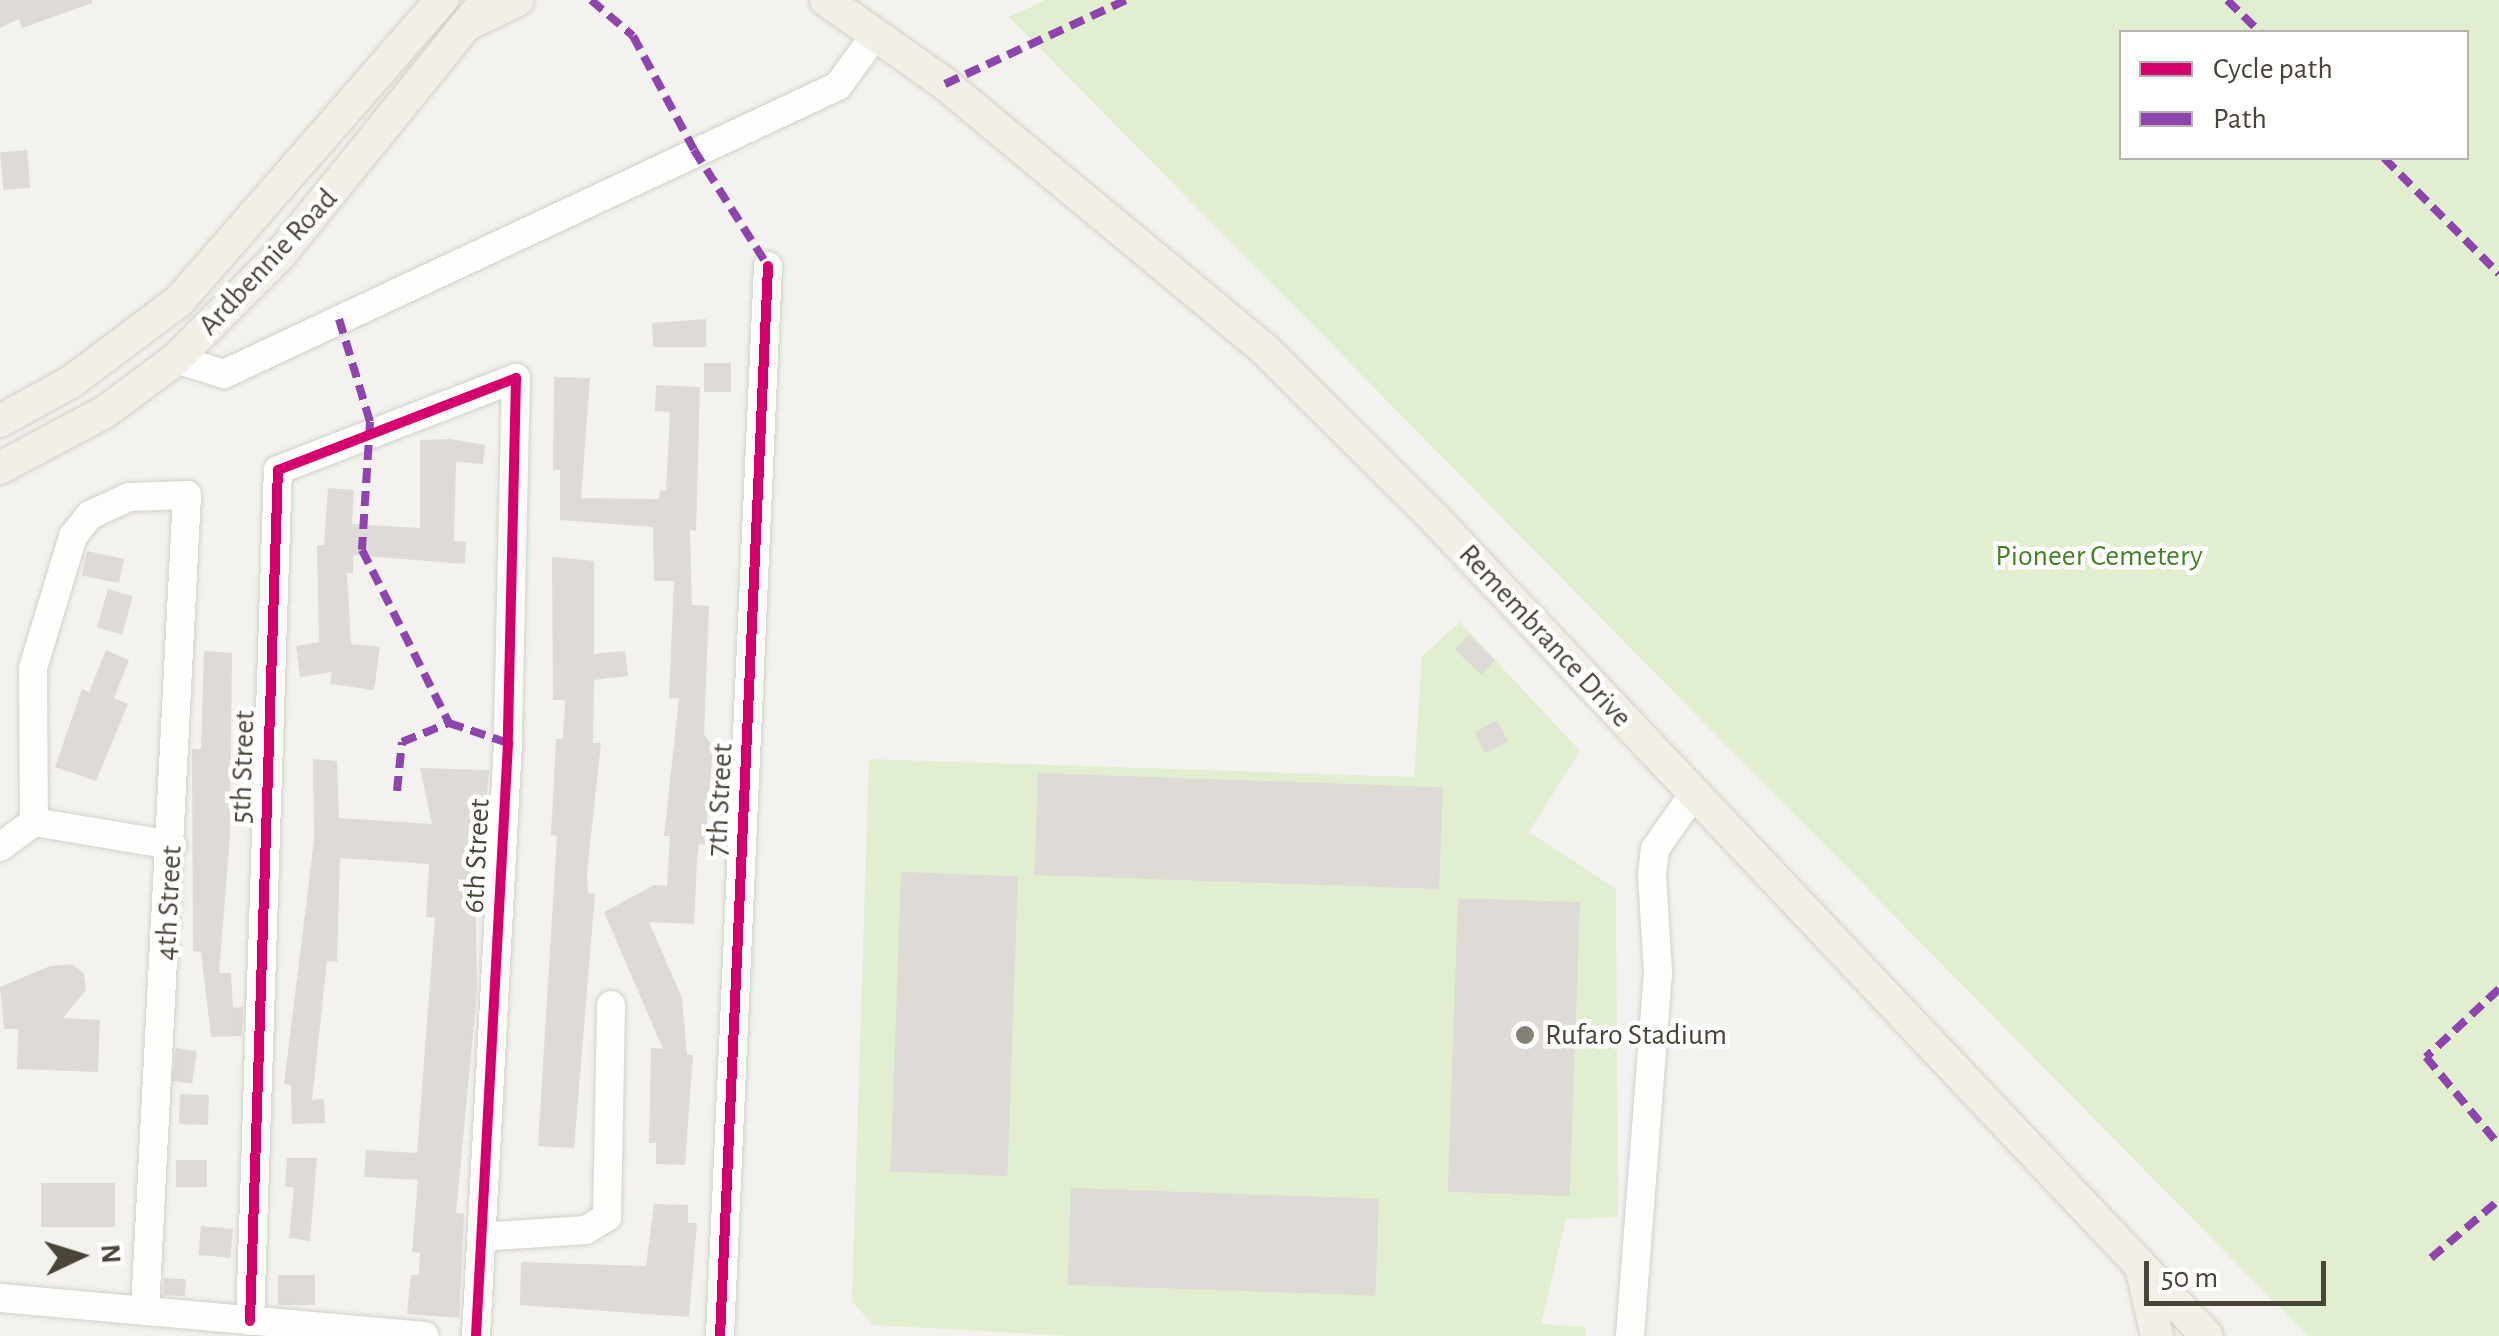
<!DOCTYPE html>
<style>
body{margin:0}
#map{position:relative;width:2499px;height:1336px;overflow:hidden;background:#f4f2ee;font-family:"Alegreya Sans",sans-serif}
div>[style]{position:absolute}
.green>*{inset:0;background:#e1eecf}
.building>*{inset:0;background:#dedbd6;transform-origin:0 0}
.roads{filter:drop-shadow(0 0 2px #d2d0cb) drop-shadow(0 0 2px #d2d0cb)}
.minor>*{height:28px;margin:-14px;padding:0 14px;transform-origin:14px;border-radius:14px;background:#fdfdfc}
.major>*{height:32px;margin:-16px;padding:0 16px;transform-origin:16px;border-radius:16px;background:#f2efe6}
.quiet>*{height:8px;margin-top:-4px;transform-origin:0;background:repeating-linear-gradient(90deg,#8e44ad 0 15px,transparent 0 23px)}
.cycleway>*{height:10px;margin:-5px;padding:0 5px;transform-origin:5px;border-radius:5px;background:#d6006c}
.dots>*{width:28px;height:28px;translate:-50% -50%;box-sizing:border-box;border:5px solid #fff;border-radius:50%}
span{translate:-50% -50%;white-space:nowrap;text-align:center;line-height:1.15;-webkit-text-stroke:9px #fff;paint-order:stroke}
.street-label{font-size:30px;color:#4b4439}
.park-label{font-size:30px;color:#4a7f2a}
.poi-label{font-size:30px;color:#4b4439}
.left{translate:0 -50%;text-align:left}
.legend{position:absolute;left:2119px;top:30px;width:350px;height:130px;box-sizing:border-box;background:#fff;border:2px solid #b7b4b0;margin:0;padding:12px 18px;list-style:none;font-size:30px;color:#4b4439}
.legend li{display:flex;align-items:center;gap:20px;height:50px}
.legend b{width:50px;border:2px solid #b7b4b0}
.north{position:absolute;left:30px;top:1206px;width:100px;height:100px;-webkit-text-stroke:8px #fff;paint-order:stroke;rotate:86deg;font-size:28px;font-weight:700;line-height:40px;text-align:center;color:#4b4439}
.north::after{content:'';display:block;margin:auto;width:35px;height:45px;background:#4b4439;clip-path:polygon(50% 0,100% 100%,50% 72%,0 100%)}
.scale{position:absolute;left:2144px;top:1261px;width:182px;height:45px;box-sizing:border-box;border:5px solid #4b4439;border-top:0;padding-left:12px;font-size:30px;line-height:35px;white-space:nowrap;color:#4b4439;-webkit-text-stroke:8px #fff;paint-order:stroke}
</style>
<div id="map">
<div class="green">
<i style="clip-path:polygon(evenodd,1046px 0,2499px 0,2499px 1336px,2308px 1336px,1009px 17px,1046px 0,2122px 32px,2466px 32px,2466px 158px,2122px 158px,2122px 32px)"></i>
<i style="clip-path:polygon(1460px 622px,1580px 751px,1529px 832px,1616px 889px,1618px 1217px,1566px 1219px,1541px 1324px,1586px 1327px,1586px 1336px,1073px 1336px,873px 1325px,852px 1301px,869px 759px,1414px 777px,1422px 656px)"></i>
</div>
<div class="building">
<i style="clip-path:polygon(0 0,92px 0,92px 3px,22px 28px,19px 19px,0 28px)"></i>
<i style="left:27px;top:150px;width:38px;height:27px;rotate:85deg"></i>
<i style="clip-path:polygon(706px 319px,706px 347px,653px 347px,652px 323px)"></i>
<i style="left:704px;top:363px;width:27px;height:29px"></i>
<i style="clip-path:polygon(554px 377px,590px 378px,581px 498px,659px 499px,660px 490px,666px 491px,670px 412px,655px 411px,656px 385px,700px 387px,696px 531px,690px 530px,692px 605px,709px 606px,704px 734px,713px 747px,705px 845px,699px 844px,697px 859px,694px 924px,649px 922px,682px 998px,687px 1055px,693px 1055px,685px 1165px,656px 1164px,656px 1143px,649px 1143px,651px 1048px,663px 1049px,604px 912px,654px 885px,667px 886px,670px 836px,664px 836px,679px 698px,669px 698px,674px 581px,654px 581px,653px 527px,560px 520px,560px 470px,553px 470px)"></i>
<i style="clip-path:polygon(450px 439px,485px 445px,483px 464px,456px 462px,454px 541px,466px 542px,465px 564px,353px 555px,353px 573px,347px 573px,351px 644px,380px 647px,374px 690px,330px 684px,332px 672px,300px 677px,296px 646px,319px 642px,317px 545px,324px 545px,328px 488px,354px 490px,352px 524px,420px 528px,420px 440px)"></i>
<i style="left:87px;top:551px;width:38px;height:25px;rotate:12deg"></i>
<i style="clip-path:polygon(552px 557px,594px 561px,594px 654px,625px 651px,628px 676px,594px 680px,593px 743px,601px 743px,587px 873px,588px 893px,595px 894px,574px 1148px,538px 1146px,557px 836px,551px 835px,556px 739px,563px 739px,565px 700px,553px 700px)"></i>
<i style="left:108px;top:589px;width:26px;height:40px;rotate:16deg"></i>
<i style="left:1469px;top:635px;width:36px;height:20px;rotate:44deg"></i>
<i style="clip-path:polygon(106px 650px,129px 660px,114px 698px,128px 704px,96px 781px,55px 767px,82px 689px,89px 692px)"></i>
<i style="clip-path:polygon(204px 651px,232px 653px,230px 836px,219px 973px,231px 973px,233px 1008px,243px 1007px,242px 1036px,211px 1037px,201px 952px,193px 951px,192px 749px,201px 749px)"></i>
<i style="left:1497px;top:720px;width:24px;height:26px;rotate:62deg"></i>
<i style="clip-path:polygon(313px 759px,337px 761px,339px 818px,432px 824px,420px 768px,489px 770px,481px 868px,475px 868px,477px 992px,456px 1213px,464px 1214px,459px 1318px,407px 1314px,411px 1275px,419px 1275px,420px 1253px,412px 1252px,418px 1180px,364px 1177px,366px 1150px,417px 1153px,435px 918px,426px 917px,429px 864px,340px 858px,337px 962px,327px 961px,312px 1100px,324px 1099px,325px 1123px,292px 1124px,291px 1085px,284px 1084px,314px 840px)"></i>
<i style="left:1038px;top:773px;width:405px;height:102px;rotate:2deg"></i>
<i style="left:901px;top:872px;width:117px;height:300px;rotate:2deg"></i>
<i style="left:1458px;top:898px;width:122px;height:294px;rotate:2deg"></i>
<i style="clip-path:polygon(72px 964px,84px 974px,86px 990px,63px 1018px,100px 1020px,98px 1072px,17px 1069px,18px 1029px,4px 1029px,0 987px,50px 966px)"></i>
<i style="left:176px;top:1048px;width:21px;height:33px;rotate:8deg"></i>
<i style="left:180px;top:1094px;width:29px;height:30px;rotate:2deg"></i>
<i style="clip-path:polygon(287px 1158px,317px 1158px,310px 1241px,289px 1238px,294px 1187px,285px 1187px)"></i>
<i style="left:207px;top:1160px;width:27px;height:31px;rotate:90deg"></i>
<i style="left:115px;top:1183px;width:44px;height:74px;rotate:90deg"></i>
<i style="left:1071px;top:1188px;width:308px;height:97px;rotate:2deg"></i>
<i style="clip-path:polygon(654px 1204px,688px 1205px,688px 1223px,697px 1223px,689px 1317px,520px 1305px,521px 1262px,646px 1266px)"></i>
<i style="left:201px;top:1226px;width:32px;height:29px;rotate:5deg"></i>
<i style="left:278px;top:1275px;width:37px;height:30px"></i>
<i style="left:164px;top:1278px;width:22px;height:17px;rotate:3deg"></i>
</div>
<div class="roads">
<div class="minor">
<i style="left:176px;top:359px;width:50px;rotate:17.4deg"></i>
<i style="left:224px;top:374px;width:678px;rotate:-25.13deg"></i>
<i style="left:838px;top:86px;width:63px;rotate:-54deg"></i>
<i style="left:34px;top:822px;width:154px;rotate:-90.4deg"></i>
<i style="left:33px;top:668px;width:138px;rotate:-73.1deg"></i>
<i style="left:73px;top:536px;width:27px;rotate:-51deg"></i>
<i style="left:90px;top:515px;width:43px;rotate:-24.8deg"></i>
<i style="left:129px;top:497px;width:58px;rotate:-2deg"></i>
<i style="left:187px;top:495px;width:817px;rotate:92.95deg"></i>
<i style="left:0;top:847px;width:42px;rotate:-36.3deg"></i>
<i style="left:34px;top:822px;width:140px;rotate:9.5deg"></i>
<i style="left:481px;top:1237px;width:105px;rotate:-3.8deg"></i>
<i style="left:586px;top:1230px;width:25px;rotate:-32deg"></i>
<i style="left:607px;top:1217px;width:212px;rotate:-88.9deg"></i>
<i style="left:0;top:1298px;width:426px;rotate:5.1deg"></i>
<i style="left:250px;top:1321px;width:851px;rotate:-88.12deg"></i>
<i style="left:278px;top:470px;width:255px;rotate:-21.1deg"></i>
<i style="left:516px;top:378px;width:365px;rotate:91.3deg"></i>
<i style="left:508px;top:743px;width:594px;rotate:93.09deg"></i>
<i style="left:720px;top:1336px;width:1071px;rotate:-87.43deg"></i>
<i style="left:1630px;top:1336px;width:364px;rotate:-85.6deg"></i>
<i style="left:1658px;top:973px;width:99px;rotate:-93.5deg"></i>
<i style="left:1652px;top:874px;width:25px;rotate:-83deg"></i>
<i style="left:1655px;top:849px;width:66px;rotate:-54.9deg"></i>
</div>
<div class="major">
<i style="left:826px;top:0;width:146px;rotate:35.2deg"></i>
<i style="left:945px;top:84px;width:413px;rotate:39.7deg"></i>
<i style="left:1263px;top:348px;width:241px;rotate:44.8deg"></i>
<i style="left:1434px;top:518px;width:1125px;rotate:46.62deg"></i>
<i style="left:468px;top:24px;width:55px;rotate:-25.6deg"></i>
<i style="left:0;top:421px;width:81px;rotate:-28.8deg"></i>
<i style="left:71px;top:382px;width:135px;rotate:-36.9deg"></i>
<i style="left:179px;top:301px;width:400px;rotate:-48.9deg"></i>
<i style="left:0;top:468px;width:119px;rotate:-28.1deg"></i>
<i style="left:105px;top:412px;width:89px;rotate:-36.7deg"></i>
<i style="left:176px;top:359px;width:146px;rotate:-45deg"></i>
<i style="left:279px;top:256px;width:329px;rotate:-51deg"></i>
<i style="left:2142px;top:1271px;width:67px;rotate:77deg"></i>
</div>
</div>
<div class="quiet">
<i style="left:591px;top:0;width:55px;rotate:40.6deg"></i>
<i style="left:633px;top:36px;width:129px;rotate:61.8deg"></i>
<i style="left:694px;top:150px;width:138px;rotate:57.5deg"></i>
<i style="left:2227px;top:0;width:46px;rotate:44.1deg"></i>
<i style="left:945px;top:84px;width:200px;rotate:-24.9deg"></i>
<i style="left:2384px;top:158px;width:163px;rotate:45.2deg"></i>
<i style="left:339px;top:319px;width:108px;rotate:73.2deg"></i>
<i style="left:370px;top:422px;width:128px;rotate:93.6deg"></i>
<i style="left:362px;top:550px;width:194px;rotate:63.3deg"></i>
<i style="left:449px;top:723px;width:62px;rotate:18.7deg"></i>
<i style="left:397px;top:791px;width:49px;rotate:-84.2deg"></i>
<i style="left:402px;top:742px;width:51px;rotate:-22deg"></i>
<i style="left:2499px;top:989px;width:100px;rotate:137deg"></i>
<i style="left:2426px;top:1057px;width:114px;rotate:50.3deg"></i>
<i style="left:2431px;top:1258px;width:89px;rotate:-40.5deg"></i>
</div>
<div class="cycleway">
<i style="left:250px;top:1321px;width:851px;rotate:-88.12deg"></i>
<i style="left:278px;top:470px;width:255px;rotate:-21.1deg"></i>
<i style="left:516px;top:378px;width:365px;rotate:91.3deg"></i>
<i style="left:508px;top:743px;width:594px;rotate:93.09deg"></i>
<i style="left:720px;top:1336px;width:1071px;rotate:-87.43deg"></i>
</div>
<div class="dots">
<i style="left:1525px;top:1035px;background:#868178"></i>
</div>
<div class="street-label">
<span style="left:268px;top:262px;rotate:-47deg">Ardbennie Road</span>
<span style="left:1545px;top:636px;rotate:47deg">Remembrance Drive</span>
<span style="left:243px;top:767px;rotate:-88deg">5th Street</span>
<span style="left:720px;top:800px;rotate:-87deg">7th Street</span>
<span style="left:477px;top:856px;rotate:-87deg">6th Street</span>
<span style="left:169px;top:903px;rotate:-87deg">4th Street</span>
</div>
<div class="park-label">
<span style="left:2099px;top:556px">Pioneer Cemetery</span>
</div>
<div class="poi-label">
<span class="left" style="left:1545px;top:1035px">Rufaro Stadium</span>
</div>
<ul class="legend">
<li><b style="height:12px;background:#d6006c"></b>Cycle path</li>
<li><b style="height:12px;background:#8e44ad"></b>Path</li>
</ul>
<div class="north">N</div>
<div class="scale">50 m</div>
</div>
